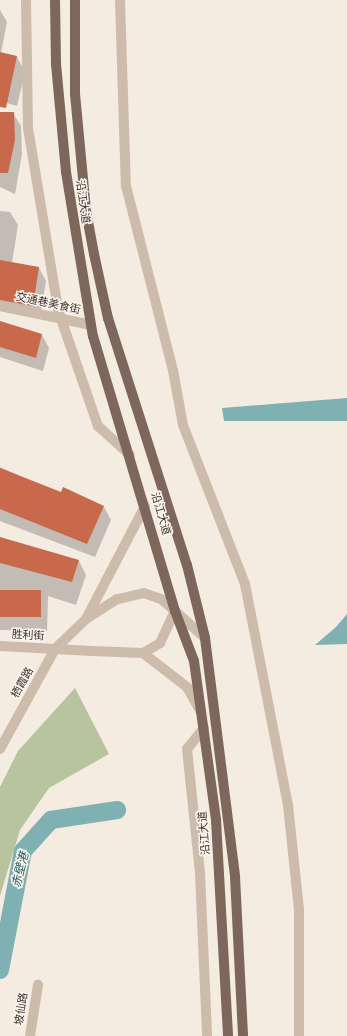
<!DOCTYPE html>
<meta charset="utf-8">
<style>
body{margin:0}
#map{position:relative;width:347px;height:1036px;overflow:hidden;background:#f4ebe1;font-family:Signika,"Noto Sans SC",sans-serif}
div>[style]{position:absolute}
.green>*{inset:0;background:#b8c4a0}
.water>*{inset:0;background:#7fb0b2}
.shadow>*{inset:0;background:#0003}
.canal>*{height:18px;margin:-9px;padding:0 9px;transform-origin:9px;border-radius:9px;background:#7fb0b2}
.building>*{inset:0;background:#c8694b;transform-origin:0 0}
.minor>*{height:10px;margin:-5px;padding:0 5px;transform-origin:5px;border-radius:5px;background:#cdbbac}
.tertiary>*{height:10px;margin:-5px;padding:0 5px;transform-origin:5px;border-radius:5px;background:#cdbbac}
.primary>*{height:10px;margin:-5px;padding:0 5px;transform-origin:5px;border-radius:5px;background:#7d675c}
span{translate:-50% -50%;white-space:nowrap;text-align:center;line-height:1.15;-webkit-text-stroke:3px #fbf5ee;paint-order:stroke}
.street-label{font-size:11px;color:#3b302b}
.water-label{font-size:12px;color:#1f5a5e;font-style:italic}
</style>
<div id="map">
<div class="green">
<i style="clip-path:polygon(75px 688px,109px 754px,49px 788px,20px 830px,0 896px,0 787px,18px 751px)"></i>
</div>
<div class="water">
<i style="clip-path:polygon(347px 398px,347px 421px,224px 421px,222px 408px)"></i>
<i style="clip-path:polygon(347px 614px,347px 644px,315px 645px,336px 627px)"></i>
</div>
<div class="shadow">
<i style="clip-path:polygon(0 10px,7px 22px,1px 53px,17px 57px,25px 72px,17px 106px,0 101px)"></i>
<i style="clip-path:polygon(0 113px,13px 113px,21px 126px,22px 154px,15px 194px,0 187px)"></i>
<i style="clip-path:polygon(0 211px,10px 212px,18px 225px,12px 263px,39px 268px,46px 281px,40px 319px,0 311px)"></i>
<i style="clip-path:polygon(0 323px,42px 335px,49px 348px,43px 371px,0 357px)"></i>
<i style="clip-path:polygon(0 467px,61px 494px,63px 489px,104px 507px,111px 520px,95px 557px,0 521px)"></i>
<i style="clip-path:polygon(0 538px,79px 561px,86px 575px,76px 605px,48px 596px,47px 631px,0 630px)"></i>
</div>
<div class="canal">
<i style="left:0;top:970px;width:121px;rotate:-79.1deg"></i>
<i style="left:23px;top:851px;width:42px;rotate:-47.9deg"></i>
<i style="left:51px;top:820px;width:67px;rotate:-8.6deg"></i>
</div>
<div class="building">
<i style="clip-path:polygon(0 52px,17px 56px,6px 108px,0 107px)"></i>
<i style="clip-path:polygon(0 112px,14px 112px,15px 140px,8px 173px,0 173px)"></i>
<i style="clip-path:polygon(0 260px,39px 267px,33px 306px,0 300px)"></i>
<i style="clip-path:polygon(0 321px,42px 334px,36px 358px,0 347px)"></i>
<i style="clip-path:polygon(0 468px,61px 492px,63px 487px,104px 506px,87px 544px,0 509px)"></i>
<i style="clip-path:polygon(0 537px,79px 560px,72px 582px,0 563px)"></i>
<i style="left:0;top:590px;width:41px;height:27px"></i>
</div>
<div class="minor">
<i style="left:0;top:306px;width:93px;rotate:11.8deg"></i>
</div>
<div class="tertiary">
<i style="left:26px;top:0;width:128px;rotate:89.1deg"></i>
<i style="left:28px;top:128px;width:184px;rotate:80.6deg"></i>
<i style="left:58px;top:310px;width:123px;rotate:71deg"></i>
<i style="left:98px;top:426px;width:43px;rotate:42.2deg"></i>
<i style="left:120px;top:0;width:186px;rotate:88.2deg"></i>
<i style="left:126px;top:186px;width:190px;rotate:75.7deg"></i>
<i style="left:173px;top:370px;width:56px;rotate:79.7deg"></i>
<i style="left:183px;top:425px;width:171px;rotate:68.7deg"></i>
<i style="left:245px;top:584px;width:225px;rotate:79deg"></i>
<i style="left:288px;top:805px;width:105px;rotate:84deg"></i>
<i style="left:299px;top:909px;width:127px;rotate:90deg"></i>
<i style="left:175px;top:611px;width:40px;rotate:42deg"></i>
<i style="left:87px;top:617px;width:125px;rotate:-62.4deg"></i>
<i style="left:0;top:646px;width:55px;rotate:3.1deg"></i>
<i style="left:55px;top:649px;width:37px;rotate:3deg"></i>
<i style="left:92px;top:651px;width:51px;rotate:2.2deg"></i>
<i style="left:143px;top:653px;width:20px;rotate:-30deg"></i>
<i style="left:160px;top:643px;width:35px;rotate:-65deg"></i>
<i style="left:175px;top:611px;width:18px;rotate:-139deg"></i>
<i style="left:161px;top:599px;width:18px;rotate:-161deg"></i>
<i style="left:144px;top:593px;width:28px;rotate:167deg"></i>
<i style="left:117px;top:599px;width:37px;rotate:147deg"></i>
<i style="left:86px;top:619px;width:43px;rotate:135.9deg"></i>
<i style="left:55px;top:649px;width:114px;rotate:118.8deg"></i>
<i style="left:143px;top:653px;width:56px;rotate:37.7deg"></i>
<i style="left:187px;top:687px;width:29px;rotate:61deg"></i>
<i style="left:204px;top:728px;width:27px;rotate:129deg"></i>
<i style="left:187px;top:749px;width:125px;rotate:84deg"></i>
<i style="left:200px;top:873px;width:163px;rotate:87.5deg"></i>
<i style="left:30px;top:1036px;width:52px;rotate:-81.1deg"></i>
</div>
<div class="primary">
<i style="left:55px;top:0;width:64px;rotate:89.1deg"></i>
<i style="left:56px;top:64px;width:108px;rotate:84.7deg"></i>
<i style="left:66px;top:172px;width:166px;rotate:80.7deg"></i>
<i style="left:93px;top:336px;width:287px;rotate:73.4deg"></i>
<i style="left:175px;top:611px;width:53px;rotate:69.2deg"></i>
<i style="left:194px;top:661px;width:161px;rotate:82.1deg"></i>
<i style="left:216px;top:820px;width:216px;rotate:86.8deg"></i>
<i style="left:75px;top:0;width:94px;rotate:90deg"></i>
<i style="left:75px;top:94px;width:118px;rotate:84.6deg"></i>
<i style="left:86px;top:211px;width:44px;rotate:79.5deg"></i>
<i style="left:94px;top:254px;width:66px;rotate:77.7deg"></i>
<i style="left:108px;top:318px;width:259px;rotate:72.3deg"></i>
<i style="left:187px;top:565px;width:75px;rotate:76.1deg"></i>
<i style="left:205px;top:638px;width:241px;rotate:82.8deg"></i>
<i style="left:235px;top:877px;width:159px;rotate:87.1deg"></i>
</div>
<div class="street-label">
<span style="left:82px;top:202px;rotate:82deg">沿江大道</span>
<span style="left:48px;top:304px;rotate:12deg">交通巷美食街</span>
<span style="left:160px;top:514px;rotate:74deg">沿江大道</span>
<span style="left:28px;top:636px;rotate:3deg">胜利街</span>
<span style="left:23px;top:683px;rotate:-61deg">栖霞路</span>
<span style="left:205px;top:833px;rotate:-95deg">沿江大道</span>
<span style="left:22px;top:1009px;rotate:-81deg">坡仙路</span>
</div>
<div class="water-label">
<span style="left:21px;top:870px;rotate:-76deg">赤壁港</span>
</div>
</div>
